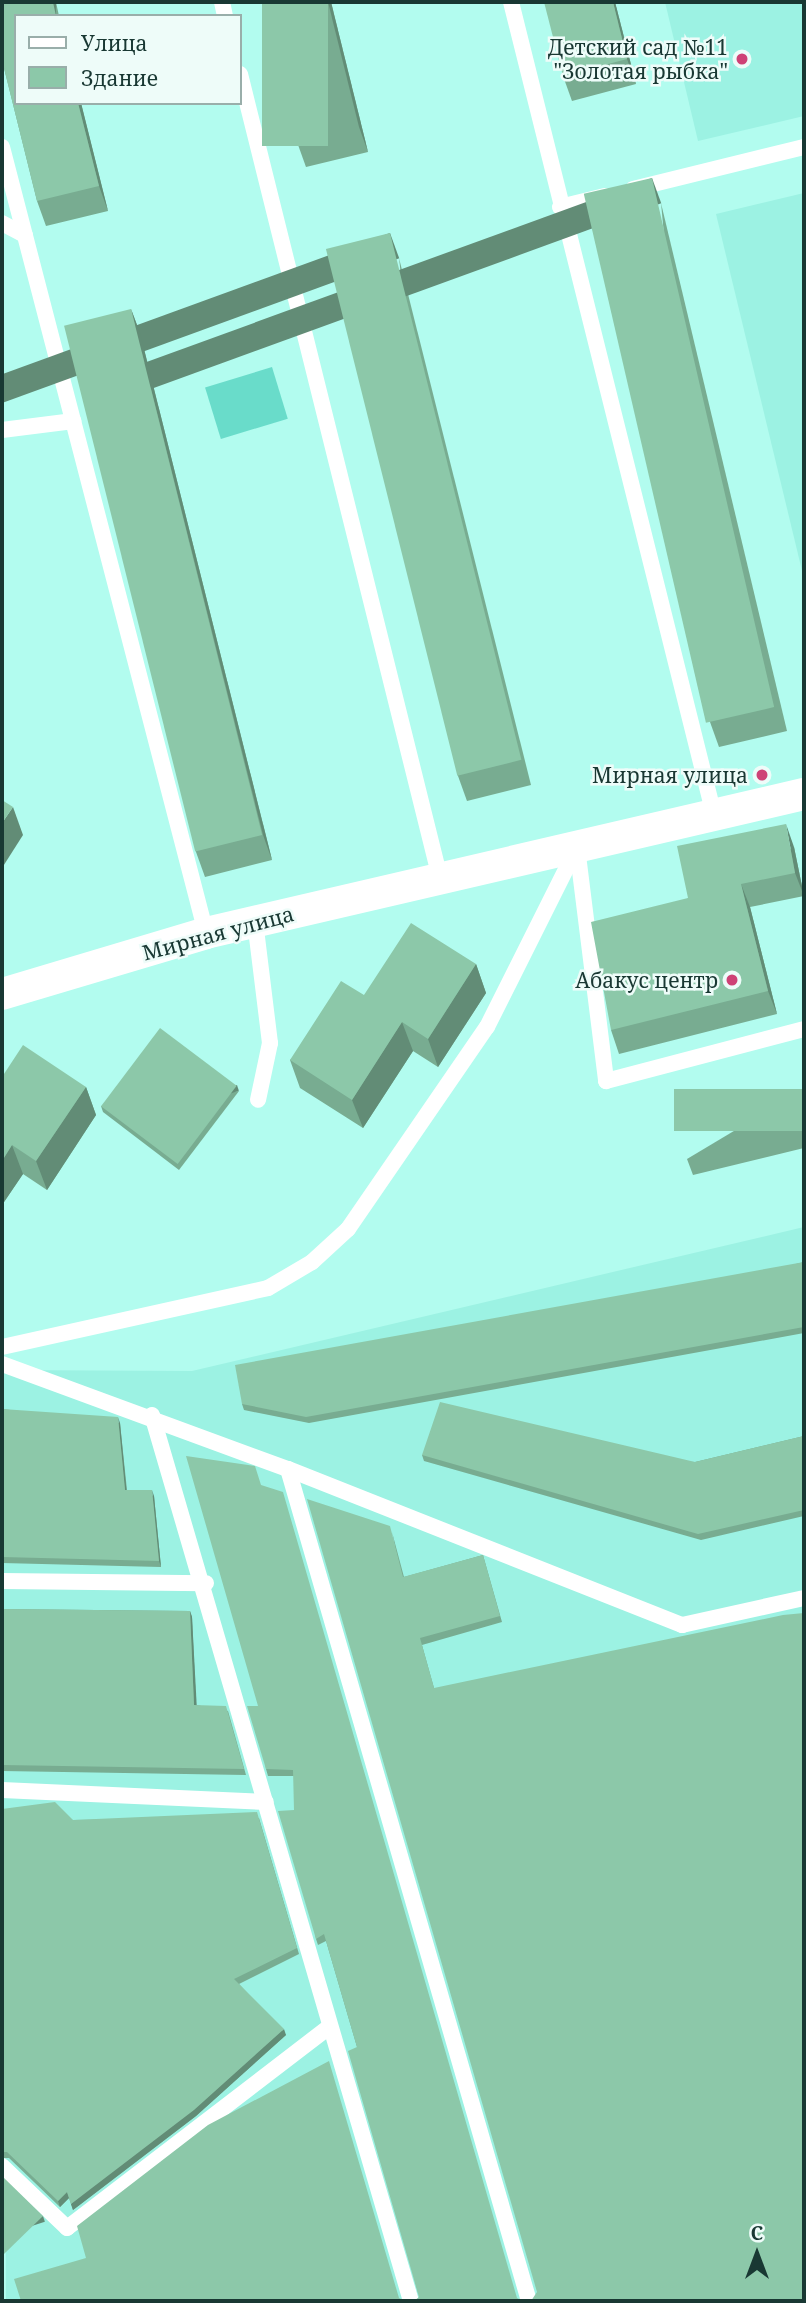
<!DOCTYPE html>
<meta charset="utf-8">
<style>
body{margin:0}
#map{position:relative;width:806px;height:2303px;overflow:hidden;background:#b2fcef;font-family:"Noto Serif",serif}
div>[style]{position:absolute}
.built>*{inset:0;background:#9cf2e3}
.green>*{inset:0;background:#69dcca;transform-origin:0 0}
.lane>*{height:16px;margin:-8px;padding:0 8px;transform-origin:8px;border-radius:8px;background:#fff}
.street>*{height:32px;margin:-16px;padding:0 16px;transform-origin:16px;border-radius:16px;background:#fff}
.wall>*{inset:0;background:#78ac91}
.shaded-wall>*{inset:0;background:#628c76;transform-origin:0 0}
.building>*{inset:0;background:#8cc8a9;transform-origin:0 0}
.dots>*{width:19px;height:19px;translate:-50% -50%;box-sizing:border-box;border:4px solid #eefcf9;border-radius:50%}
span{translate:-50% -50%;white-space:nowrap;text-align:center;line-height:1.15;-webkit-text-stroke:5px #eefcf9;paint-order:stroke}
.poi-label{font-size:21px;color:#193833}
.right{translate:-100% -50%;text-align:right}
.street-label{font-size:21px;color:#193833}
.frame{position:absolute;inset:0;border:4px solid #193833;pointer-events:none}
.legend{position:absolute;left:14px;top:14px;width:228px;height:91px;box-sizing:border-box;background:#eefcf9;border:2px solid #99aeaa;margin:0;padding:9px 12px;list-style:none;font-size:21px;color:#193833}
.legend li{display:flex;align-items:center;gap:14px;height:35px}
.legend b{width:35px;border:2px solid #99aeaa}
.north{position:absolute;left:722px;top:2219px;width:70px;height:70px;-webkit-text-stroke:5px #eefcf9;paint-order:stroke;rotate:0deg;font-size:19px;font-weight:700;line-height:28px;text-align:center;color:#193833}
.north::after{content:'';display:block;margin:auto;width:24px;height:32px;background:#193833;clip-path:polygon(50% 0,100% 100%,50% 72%,0 100%)}
</style>
<div id="map">
<div class="built">
<i style="clip-path:polygon(665px 2px,804px 2px,804px 116px,698px 141px)"></i>
<i style="clip-path:polygon(804px 193px,804px 579px,716px 214px)"></i>
<i style="clip-path:polygon(804px 1227px,804px 2301px,6px 2301px,2px 1370px,192px 1371px)"></i>
</div>
<div class="green">
<i style="left:272px;top:367px;width:54px;height:70px;rotate:73deg"></i>
</div>
<div class="lane">
<i style="left:222px;top:2px;width:14px;rotate:78deg"></i>
<i style="left:511px;top:2px;width:838px;rotate:75.98deg"></i>
<i style="left:240px;top:74px;width:829px;rotate:76.03deg"></i>
<i style="left:2px;top:147px;width:812px;rotate:75.45deg"></i>
<i style="left:633px;top:189px;width:176px;rotate:-13.8deg"></i>
<i style="left:560px;top:207px;width:46px;rotate:-13.7deg"></i>
<i style="left:2px;top:223px;width:26px;rotate:28deg"></i>
<i style="left:2px;top:430px;width:72px;rotate:-7.2deg"></i>
<i style="left:577px;top:847px;width:236px;rotate:82.9deg"></i>
<i style="left:606px;top:1081px;width:205px;rotate:-14.7deg"></i>
<i style="left:255px;top:921px;width:123px;rotate:83deg"></i>
<i style="left:270px;top:1043px;width:58px;rotate:101.9deg"></i>
<i style="left:2px;top:1347px;width:272px;rotate:-12.5deg"></i>
<i style="left:268px;top:1288px;width:51px;rotate:-30.6deg"></i>
<i style="left:312px;top:1262px;width:49px;rotate:-42.5deg"></i>
<i style="left:348px;top:1229px;width:245px;rotate:-55.5deg"></i>
<i style="left:487px;top:1027px;width:201px;rotate:-63.4deg"></i>
<i style="left:2px;top:1364px;width:305px;rotate:20.2deg"></i>
<i style="left:288px;top:1469px;width:866px;rotate:73.85deg"></i>
<i style="left:152px;top:1415px;width:923px;rotate:73.71deg"></i>
<i style="left:288px;top:1469px;width:424px;rotate:21.6deg"></i>
<i style="left:682px;top:1625px;width:125px;rotate:-12.5deg"></i>
<i style="left:2px;top:1581px;width:204px;rotate:0.6deg"></i>
<i style="left:2px;top:1790px;width:264px;rotate:2.6deg"></i>
<i style="left:2px;top:2166px;width:90px;rotate:43.6deg"></i>
<i style="left:67px;top:2228px;width:330px;rotate:-37.5deg"></i>
</div>
<div class="street">
<i style="left:2px;top:994px;width:213px;rotate:-16.6deg"></i>
<i style="left:206px;top:933px;width:614px;rotate:-13.09deg"></i>
</div>
<div class="wall">
<i style="clip-path:polygon(2px 2px,56px 2px,59px 16px,16px 16px,16px 103px,81px 103px,108px 211px,46px 226px,37px 201px,2px 60px)"></i>
<i style="clip-path:polygon(262px 2px,331px 2px,368px 152px,306px 167px,297px 142px)"></i>
<i style="clip-path:polygon(615px 2px,636px 84px,572px 101px,563px 76px)"></i>
<i style="clip-path:polygon(661px 203px,787px 731px,719px 747px,710px 722px)"></i>
<i style="clip-path:polygon(399px 258px,531px 785px,467px 801px,458px 776px)"></i>
<i style="clip-path:polygon(131px 309px,140px 333px,272px 860px,205px 877px,196px 852px)"></i>
<i style="clip-path:polygon(794px 847px,804px 896px,750px 907px,777px 1014px,619px 1054px,611px 1030px,688px 898px)"></i>
<i style="clip-path:polygon(476px 964px,486px 993px,438px 1067px,413px 1051px,363px 1128px,300px 1088px,290px 1060px,364px 995px)"></i>
<i style="clip-path:polygon(2px 1077px,86px 1087px,96px 1115px,47px 1190px,23px 1174px,2px 1205px)"></i>
<i style="clip-path:polygon(804px 1089px,804px 1148px,693px 1175px,687px 1159px)"></i>
<i style="clip-path:polygon(239px 1091px,179px 1170px,103px 1112px,101px 1106px)"></i>
<i style="clip-path:polygon(804px 1262px,804px 1333px,309px 1423px,244px 1410px,242px 1404px)"></i>
<i style="clip-path:polygon(2px 1409px,120px 1423px,127px 1490px,154px 1496px,161px 1567px,2px 1563px)"></i>
<i style="clip-path:polygon(804px 1436px,804px 1516px,701px 1540px,424px 1461px,422px 1455px,695px 1462px)"></i>
<i style="clip-path:polygon(261px 1485px,419px 2297px,357px 2047px,326px 1941px,318px 1945px,316px 1939px,294px 1810px,294px 1776px,268px 1776px,266px 1769px,258px 1706px)"></i>
<i style="clip-path:polygon(392px 1532px,404px 1577px,483px 1555px,502px 1622px,422px 1645px,434px 1688px,537px 2292px)"></i>
<i style="clip-path:polygon(2px 1609px,190px 1611px,192px 1617px,196px 1705px,228px 1711px,246px 1775px,2px 1771px)"></i>
<i style="clip-path:polygon(2px 1809px,73px 1820px,259px 1818px,299px 1954px,239px 1984px,286px 2035px,196px 2116px,73px 2210px,69px 2198px,60px 2207px,9px 2158px,2px 2158px)"></i>
</div>
<div class="shaded-wall">
<i style="left:53px;top:2px;width:3px;height:14px"></i>
<i style="clip-path:polygon(328px 2px,331px 2px,368px 152px,359px 127px)"></i>
<i style="clip-path:polygon(613px 2px,615px 2px,636px 84px,627px 59px)"></i>
<i style="clip-path:polygon(78px 103px,81px 103px,108px 211px,99px 186px)"></i>
<i style="left:652px;top:178px;width:27px;height:543px;rotate:70deg"></i>
<i style="left:390px;top:233px;width:27px;height:543px;rotate:70deg"></i>
<i style="clip-path:polygon(131px 309px,140px 333px,272px 860px,263px 835px)"></i>
<i style="clip-path:polygon(13px 807px,23px 835px,2px 868px,2px 823px)"></i>
<i style="clip-path:polygon(786px 824px,794px 847px,804px 896px,795px 873px)"></i>
<i style="clip-path:polygon(741px 884px,750px 907px,777px 1014px,768px 991px)"></i>
<i style="clip-path:polygon(476px 964px,486px 993px,438px 1067px,428px 1039px)"></i>
<i style="clip-path:polygon(402px 1022px,413px 1051px,363px 1128px,352px 1100px)"></i>
<i style="left:237px;top:1085px;width:6px;height:99px;rotate:72deg"></i>
<i style="clip-path:polygon(86px 1087px,96px 1115px,47px 1190px,36px 1161px)"></i>
<i style="clip-path:polygon(12px 1145px,23px 1174px,2px 1205px,2px 1161px)"></i>
<i style="clip-path:polygon(118px 1417px,120px 1423px,127px 1496px,125px 1490px)"></i>
<i style="clip-path:polygon(152px 1490px,154px 1496px,161px 1567px,159px 1561px)"></i>
<i style="clip-path:polygon(190px 1611px,192px 1617px,197px 1711px,194px 1705px)"></i>
<i style="clip-path:polygon(284px 2029px,286px 2035px,196px 2116px,73px 2210px,71px 2204px)"></i>
<i style="clip-path:polygon(67px 2192px,69px 2198px,60px 2207px,58px 2201px)"></i>
<i style="left:43px;top:2216px;width:6px;height:54px;rotate:72deg"></i>
</div>
<div class="building">
<i style="clip-path:polygon(2px 2px,53px 2px,56px 16px,16px 16px,16px 103px,78px 103px,99px 186px,37px 201px,2px 60px)"></i>
<i style="left:262px;top:2px;width:66px;height:144px"></i>
<i style="clip-path:polygon(544px 2px,613px 2px,627px 59px,563px 76px)"></i>
<i style="left:652px;top:178px;width:543px;height:70px;rotate:77deg"></i>
<i style="left:390px;top:233px;width:543px;height:66px;rotate:76deg"></i>
<i style="left:131px;top:309px;width:542px;height:69px;rotate:76deg"></i>
<i style="clip-path:polygon(2px 800px,13px 807px,2px 823px)"></i>
<i style="clip-path:polygon(786px 824px,795px 873px,741px 884px,768px 991px,611px 1030px,591px 922px,688px 898px,677px 846px)"></i>
<i style="clip-path:polygon(411px 923px,476px 964px,428px 1039px,402px 1022px,352px 1100px,290px 1060px,341px 981px,364px 995px)"></i>
<i style="left:160px;top:1028px;width:96px;height:98px;rotate:37deg"></i>
<i style="clip-path:polygon(23px 1045px,86px 1087px,36px 1161px,12px 1145px,2px 1161px,2px 1077px)"></i>
<i style="left:804px;top:1089px;width:42px;height:130px;rotate:90deg"></i>
<i style="clip-path:polygon(804px 1262px,804px 1327px,306px 1417px,242px 1404px,235px 1365px)"></i>
<i style="clip-path:polygon(440px 1402px,695px 1462px,804px 1436px,804px 1510px,698px 1534px,422px 1455px)"></i>
<i style="clip-path:polygon(2px 1409px,118px 1417px,125px 1490px,152px 1490px,159px 1561px,2px 1557px)"></i>
<i style="clip-path:polygon(186px 1456px,255px 1466px,261px 1485px,283px 1492px,517px 2298px,523px 2301px,414px 2301px,419px 2297px,348px 2051px,357px 2047px,324px 1934px,316px 1939px,278px 1811px,294px 1810px,293px 1770px,266px 1769px,247px 1706px,258px 1706px)"></i>
<i style="clip-path:polygon(307px 1499px,390px 1526px,403px 1577px,483px 1555px,500px 1616px,420px 1638px,434px 1688px,783px 1615px,804px 1613px,804px 2301px,531px 2301px,537px 2292px)"></i>
<i style="clip-path:polygon(2px 1609px,190px 1611px,194px 1705px,226px 1706px,244px 1769px,2px 1765px)"></i>
<i style="clip-path:polygon(55px 1802px,73px 1820px,257px 1812px,297px 1948px,234px 1979px,284px 2029px,194px 2110px,71px 2204px,67px 2192px,58px 2201px,7px 2152px,2px 2152px,2px 1809px)"></i>
<i style="clip-path:polygon(329px 2061px,399px 2298px,405px 2301px,21px 2301px,14px 2279px,86px 2258px,77px 2226px,208px 2125px)"></i>
<i style="clip-path:polygon(2px 2176px,43px 2216px,4px 2254px,2px 2252px)"></i>
</div>
<div class="dots">
<i style="left:742px;top:59px;background:#ce4276"></i>
<i style="left:762px;top:775px;background:#ce4276"></i>
<i style="left:732px;top:980px;background:#ce4276"></i>
</div>
<div class="poi-label">
<span class="right" style="left:728px;top:59px">Детский сад №11<br>"Золотая рыбка"</span>
<span class="right" style="left:748px;top:775px">Мирная улица</span>
<span class="right" style="left:718px;top:980px">Абакус центр</span>
</div>
<div class="street-label">
<span style="left:218px;top:933px;rotate:-15deg">Мирная улица</span>
</div>
<div class="frame"></div>
<ul class="legend">
<li><b style="height:9px;background:#fff"></b>Улица</li>
<li><b style="height:19px;background:#8cc8a9"></b>Здание</li>
</ul>
<div class="north">С</div>
</div>
